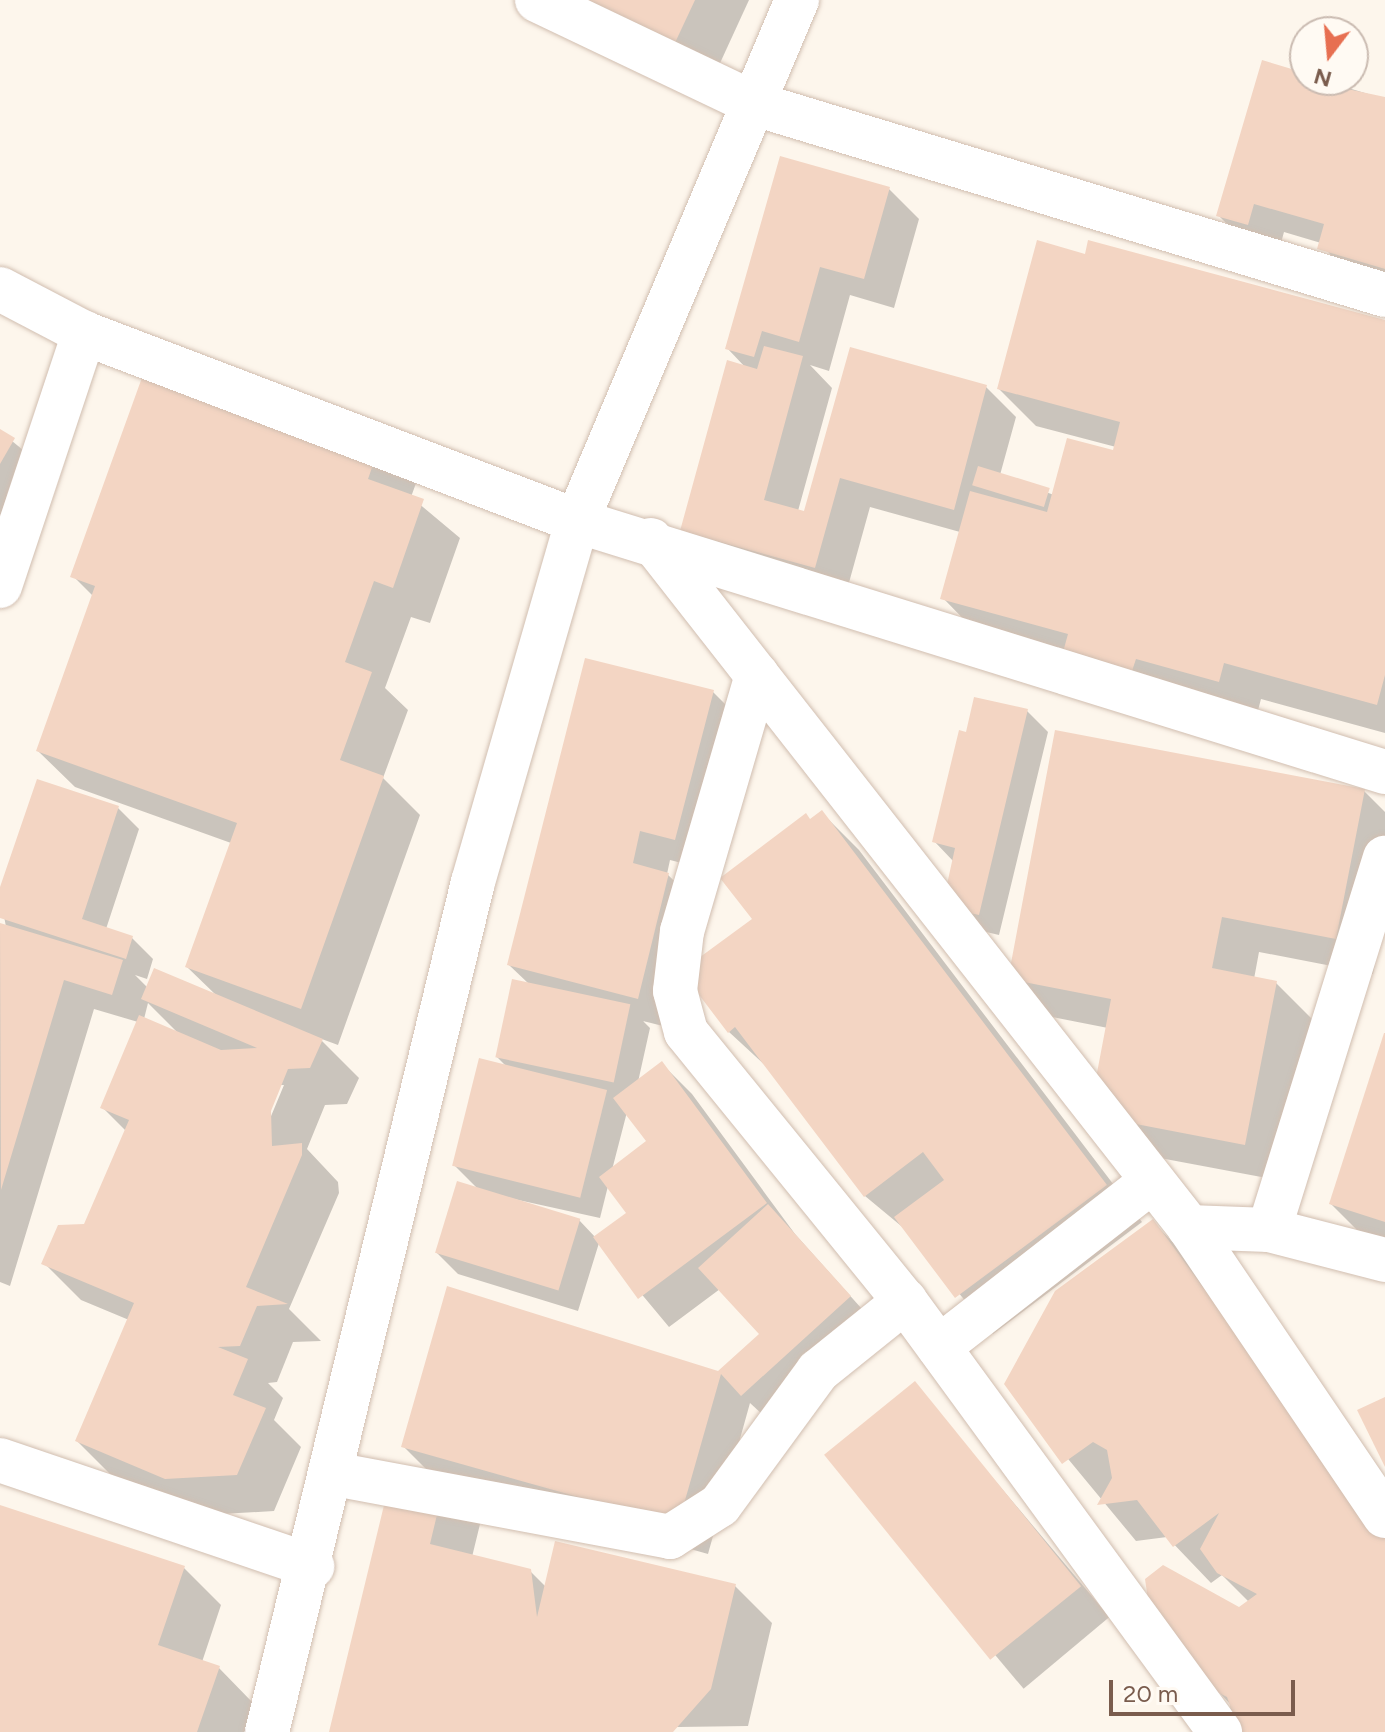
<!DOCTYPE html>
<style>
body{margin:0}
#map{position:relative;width:1385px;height:1732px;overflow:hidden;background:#fdf6ec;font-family:Figtree,sans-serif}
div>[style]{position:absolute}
.shadow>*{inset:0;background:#0003;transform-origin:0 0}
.building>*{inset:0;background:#f3d5c3;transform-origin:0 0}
.roads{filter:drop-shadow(0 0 2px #d1beb0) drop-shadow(0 0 2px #d1beb0)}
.minor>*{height:44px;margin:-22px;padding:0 22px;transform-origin:22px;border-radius:22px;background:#fff}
.tertiary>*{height:44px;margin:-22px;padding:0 22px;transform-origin:22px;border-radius:22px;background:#fff}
span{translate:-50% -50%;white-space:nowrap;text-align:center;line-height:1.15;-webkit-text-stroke:6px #fffaf3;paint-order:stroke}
.north{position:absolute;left:1289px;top:16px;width:80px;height:80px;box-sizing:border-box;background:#fffaf3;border:2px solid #cabbb1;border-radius:50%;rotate:196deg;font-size:22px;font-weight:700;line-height:32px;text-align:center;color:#7a5c4d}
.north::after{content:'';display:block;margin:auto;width:28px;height:36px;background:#e76f51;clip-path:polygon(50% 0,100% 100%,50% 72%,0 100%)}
.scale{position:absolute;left:1109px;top:1680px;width:186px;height:36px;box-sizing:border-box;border:4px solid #7a5c4d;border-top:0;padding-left:10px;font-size:24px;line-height:28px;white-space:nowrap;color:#7a5c4d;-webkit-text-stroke:6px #fffaf3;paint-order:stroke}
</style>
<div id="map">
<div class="shadow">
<i style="clip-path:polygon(526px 0,749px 0,704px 98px)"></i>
<i style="clip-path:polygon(1305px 75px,1385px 99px,1385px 289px,1349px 278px,1321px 243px,1284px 232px,1278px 254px,1249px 246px,1219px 216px)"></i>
<i style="clip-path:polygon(889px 189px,919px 219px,894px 308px,850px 295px,829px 371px,810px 365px,832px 388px,798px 511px,806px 513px,851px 349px,986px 387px,1016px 417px,1000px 475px,1054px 495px,1114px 453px,1116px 447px,1036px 426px,999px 389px,1086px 256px,1385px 322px,1385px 733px,1261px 699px,1256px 718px,979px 635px,943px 598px,960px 532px,870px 507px,845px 597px,682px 530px,746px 368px,727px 348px)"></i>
<i style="clip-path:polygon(evenodd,145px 374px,419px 475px,411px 497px,460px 538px,430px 623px,411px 617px,385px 688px,408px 710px,383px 778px,420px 815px,338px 1045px,319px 1038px,359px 1078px,347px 1104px,325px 1105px,307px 1149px,338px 1182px,339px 1193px,289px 1309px,321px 1341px,293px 1342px,277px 1382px,268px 1383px,283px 1398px,274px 1420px,301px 1447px,274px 1511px,204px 1515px,114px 1478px,77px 1441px,129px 1320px,81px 1300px,44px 1263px,85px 1226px,126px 1131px,102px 1107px,138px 1022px,94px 1009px,10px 1286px,0 1282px,0 925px,6px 927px,0 894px,118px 808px,139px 829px,106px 929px,132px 938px,153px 959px,147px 979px,135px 975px,148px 988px,217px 996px,187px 967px,231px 843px,75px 787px,38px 751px,94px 597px,73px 576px,145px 374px,148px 1003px,179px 1034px,144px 1019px,148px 1003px,145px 374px,279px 1085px,284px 1085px,269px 1121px,265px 1119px,279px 1085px)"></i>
<i style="clip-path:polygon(0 431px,35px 460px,3px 516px,0 514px)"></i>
<i style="clip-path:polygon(evenodd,713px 692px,743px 722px,705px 869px,670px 860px,667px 874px,698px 904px,667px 1027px,643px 1021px,650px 1028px,638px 1082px,662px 1064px,692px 1094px,795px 1234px,870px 1318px,763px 1415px,750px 1403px,708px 1554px,446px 1480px,482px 1516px,472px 1557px,530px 1571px,546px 1587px,735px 1586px,772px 1623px,748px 1726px,331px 1732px,433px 1476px,403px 1446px,719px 1373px,762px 1335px,720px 1289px,669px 1327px,599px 1243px,578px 1311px,458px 1274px,437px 1253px,479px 1190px,454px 1165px,507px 1067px,496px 1056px,529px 984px,509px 965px,713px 692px,627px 1112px,649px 1142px,612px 1170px,627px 1112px,713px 692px,608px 1186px,629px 1213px,596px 1238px,579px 1220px,495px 1195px,600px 1218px,608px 1186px)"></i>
<i style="clip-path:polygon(1027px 711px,1048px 732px,999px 935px,965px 927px,954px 862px,934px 841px,967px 734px)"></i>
<i style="clip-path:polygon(1364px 791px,1385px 812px,1385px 910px,1373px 974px,1259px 952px,1254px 979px,1276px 983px,1313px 1020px,1282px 1181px,1128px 1152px,1108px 1028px,1047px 1016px,1010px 979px)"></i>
<i style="clip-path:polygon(822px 813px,859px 850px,1142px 1222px,993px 1334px,906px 1230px,865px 1196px,767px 1067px,729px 1032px,755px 919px)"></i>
<i style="clip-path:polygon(1385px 1038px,1385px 1241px,1361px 1234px,1331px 1204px)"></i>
<i style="clip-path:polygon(1153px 1222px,1189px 1259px,1385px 1526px,1385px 1732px,1232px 1719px,1230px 1704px,1215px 1688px,1239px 1609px,1249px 1602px,1222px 1575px,1211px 1583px,1167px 1537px,1136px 1541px,1006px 1384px)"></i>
<i style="left:914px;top:1384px;width:304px;height:112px;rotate:50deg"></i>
<i style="clip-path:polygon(0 1507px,184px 1568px,221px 1605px,202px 1662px,219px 1668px,255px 1705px,246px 1732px,0 1732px)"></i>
</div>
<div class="building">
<i style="clip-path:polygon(563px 0,695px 0,666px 62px)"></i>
<i style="clip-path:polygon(1262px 60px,1305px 73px,1305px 80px,1385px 97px,1385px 269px,1317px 249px,1324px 224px,1254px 204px,1248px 225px,1216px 216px)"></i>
<i style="clip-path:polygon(780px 156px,890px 187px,864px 279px,820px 267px,799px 342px,762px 331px,754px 357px,725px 349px)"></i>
<i style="clip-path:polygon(1037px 240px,1085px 254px,1088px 240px,1385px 320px,1385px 675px,1377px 705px,1224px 663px,1219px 682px,1136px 659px,1132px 671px,1063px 652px,1068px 634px,940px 599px,970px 491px,1047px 512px,1067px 438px,1113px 450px,1120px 422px,997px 389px)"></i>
<i style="clip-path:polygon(764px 346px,803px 356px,764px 500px,804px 511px,850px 347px,987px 385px,954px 510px,840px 478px,815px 568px,680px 531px,727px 360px,757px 369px)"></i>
<i style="clip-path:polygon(144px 372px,383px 436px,368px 479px,424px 499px,393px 588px,374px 581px,345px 662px,372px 672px,340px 760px,384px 776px,301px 1009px,185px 967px,237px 823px,36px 751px,95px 586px,70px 577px)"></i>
<i style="clip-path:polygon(0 429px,15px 438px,0 464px)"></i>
<i style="left:978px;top:466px;width:75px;height:20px;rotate:17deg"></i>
<i style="clip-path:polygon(585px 658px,714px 690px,675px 840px,640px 831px,633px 863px,669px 873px,638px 999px,507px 965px)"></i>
<i style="clip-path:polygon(974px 697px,1028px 709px,979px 915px,942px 907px,955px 848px,932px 842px,959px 730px,966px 732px)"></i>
<i style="clip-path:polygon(1055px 730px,1365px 789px,1336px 939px,1222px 917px,1212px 968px,1277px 981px,1245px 1145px,1089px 1115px,1111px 999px,1008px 979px)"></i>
<i style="clip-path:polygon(37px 779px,119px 806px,82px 919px,133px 936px,126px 959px,0 918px,0 887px)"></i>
<i style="clip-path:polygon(822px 810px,1107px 1185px,955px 1298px,894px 1217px,944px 1180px,923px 1152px,864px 1197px,735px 1027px,728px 1033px,681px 971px,752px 919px,720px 878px,806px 813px,810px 819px)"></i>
<i style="clip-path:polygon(0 923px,123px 960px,112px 995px,64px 980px,1px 1190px)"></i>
<i style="clip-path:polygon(154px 968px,323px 1039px,310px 1068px,288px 1069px,271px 1111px,272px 1146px,302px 1143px,302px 1155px,246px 1287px,288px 1304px,257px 1306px,240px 1346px,218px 1347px,248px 1359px,233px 1395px,266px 1408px,237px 1475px,165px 1479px,75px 1441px,134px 1303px,41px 1264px,58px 1225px,84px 1224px,129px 1120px,100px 1108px,139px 1015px,221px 1050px,257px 1048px,141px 999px)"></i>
<i style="left:512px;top:979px;width:121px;height:80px;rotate:12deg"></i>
<i style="clip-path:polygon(1384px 1033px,1385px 1033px,1385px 1222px,1329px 1204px)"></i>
<i style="left:479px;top:1058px;width:132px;height:111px;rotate:14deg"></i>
<i style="clip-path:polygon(662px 1061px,767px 1203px,638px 1299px,593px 1237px,626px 1213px,599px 1177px,646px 1141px,613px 1098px)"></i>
<i style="left:457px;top:1181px;width:129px;height:75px;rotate:17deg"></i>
<i style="clip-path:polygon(768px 1204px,851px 1296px,741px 1396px,721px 1374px,678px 1525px,401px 1447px,447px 1286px,718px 1371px,759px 1334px,698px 1268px)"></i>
<i style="clip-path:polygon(1153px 1219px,1385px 1536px,1385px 1732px,1239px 1732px,1227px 1697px,1213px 1690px,1148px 1600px,1145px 1579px,1163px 1565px,1239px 1607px,1257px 1594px,1217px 1573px,1200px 1549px,1219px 1513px,1173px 1547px,1137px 1500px,1097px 1505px,1112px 1478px,1107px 1450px,1093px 1442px,1062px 1464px,1004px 1384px,1055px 1291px)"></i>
<i style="left:915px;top:1381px;width:264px;height:117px;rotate:51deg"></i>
<i style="clip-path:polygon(1385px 1397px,1385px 1467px,1357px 1410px)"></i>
<i style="clip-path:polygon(394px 1464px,446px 1477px,430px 1544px,531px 1569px,537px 1617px,555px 1541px,736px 1584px,711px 1689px,673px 1732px,329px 1732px)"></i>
<i style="clip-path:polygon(0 1505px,185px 1566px,158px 1645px,220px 1666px,197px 1732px,0 1732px)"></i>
</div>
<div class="roads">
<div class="minor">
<i style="left:537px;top:0;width:242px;rotate:25.5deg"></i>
<i style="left:755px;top:104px;width:658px;rotate:16.87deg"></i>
<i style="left:0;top:289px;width:95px;rotate:27.6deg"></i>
<i style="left:84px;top:333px;width:528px;rotate:20.87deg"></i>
<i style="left:577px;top:521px;width:846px;rotate:17.26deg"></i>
<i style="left:651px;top:540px;width:873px;rotate:51.93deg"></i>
<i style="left:1189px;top:1227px;width:349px;rotate:55.9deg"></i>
<i style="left:0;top:586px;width:267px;rotate:-71.6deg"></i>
<i style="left:757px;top:675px;width:267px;rotate:106.3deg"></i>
<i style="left:682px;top:931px;width:60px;rotate:96.7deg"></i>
<i style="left:675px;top:991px;width:42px;rotate:75deg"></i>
<i style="left:686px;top:1032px;width:347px;rotate:50.9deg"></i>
<i style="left:905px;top:1301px;width:534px;rotate:53.84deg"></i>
<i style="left:1189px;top:1227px;width:80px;rotate:2.1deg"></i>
<i style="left:1269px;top:1230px;width:120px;rotate:14.5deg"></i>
<i style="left:1269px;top:1230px;width:390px;rotate:-72.7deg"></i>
<i style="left:939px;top:1347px;width:270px;rotate:-37.9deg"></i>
<i style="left:0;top:1460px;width:330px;rotate:18.8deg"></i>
<i style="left:334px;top:1474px;width:342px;rotate:10.6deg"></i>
<i style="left:670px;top:1537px;width:59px;rotate:-32.6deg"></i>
<i style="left:720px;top:1505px;width:166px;rotate:-53.8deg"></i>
<i style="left:818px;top:1371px;width:112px;rotate:-38.8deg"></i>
</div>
<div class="tertiary">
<i style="left:267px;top:1732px;width:875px;rotate:-76.38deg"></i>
<i style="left:473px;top:882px;width:376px;rotate:-73.9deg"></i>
<i style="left:577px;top:521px;width:566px;rotate:-67.11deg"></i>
</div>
</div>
<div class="north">N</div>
<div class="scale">20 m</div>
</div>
